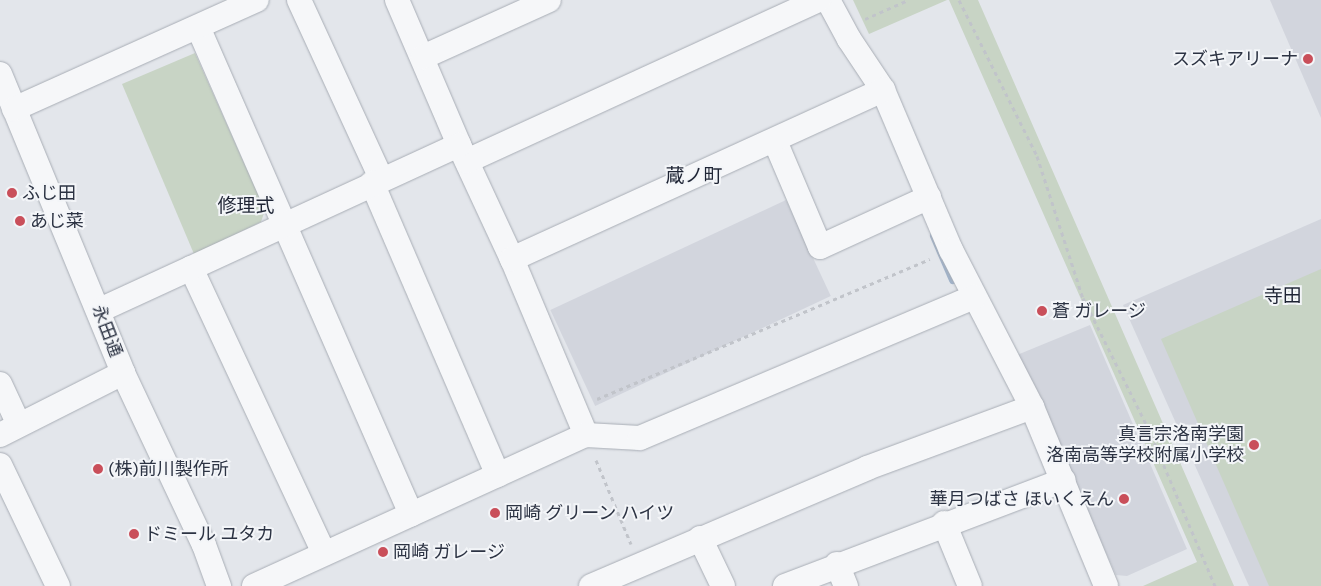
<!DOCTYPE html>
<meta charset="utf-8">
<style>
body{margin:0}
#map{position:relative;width:1321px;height:586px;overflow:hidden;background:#e3e6eb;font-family:Karla,"Noto Sans JP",sans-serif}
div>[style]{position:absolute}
.built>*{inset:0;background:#d2d5dd;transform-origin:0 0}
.green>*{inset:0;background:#c8d4c5}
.stream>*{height:8px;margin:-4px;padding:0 4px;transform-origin:4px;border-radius:4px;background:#a0b2c9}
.path>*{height:3px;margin-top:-1.5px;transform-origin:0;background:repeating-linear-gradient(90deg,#c1c4ca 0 4px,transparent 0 8px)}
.roads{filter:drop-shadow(0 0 1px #a8adb5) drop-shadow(0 0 1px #a8adb5)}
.street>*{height:24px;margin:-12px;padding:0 12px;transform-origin:12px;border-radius:12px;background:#f6f7f9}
.dots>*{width:14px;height:14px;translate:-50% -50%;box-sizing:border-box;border:2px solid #f3f5f8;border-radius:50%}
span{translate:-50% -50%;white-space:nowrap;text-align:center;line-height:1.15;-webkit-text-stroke:4px #f3f5f8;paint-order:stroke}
.poi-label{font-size:18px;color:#2c3343}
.right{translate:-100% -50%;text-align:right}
.left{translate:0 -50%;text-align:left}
.street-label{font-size:18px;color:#2c3343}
.neighbourhood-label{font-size:19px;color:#1e2434}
</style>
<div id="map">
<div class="built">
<i style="clip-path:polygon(1270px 0,1321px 0,1321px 118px)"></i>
<i style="left:786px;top:200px;width:106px;height:260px;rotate:65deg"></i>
<i style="clip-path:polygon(1321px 219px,1321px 586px,1249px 586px,1123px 305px)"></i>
<i style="clip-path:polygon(1090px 325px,1187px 549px,1127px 576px,1116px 575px,1017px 355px)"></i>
</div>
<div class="green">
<i style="clip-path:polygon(853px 0,947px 0,869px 34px)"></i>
<i style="clip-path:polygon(949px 0,978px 0,1234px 586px,1143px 586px,1197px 562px)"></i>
<i style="clip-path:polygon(195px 53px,265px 210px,261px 222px,194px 254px,122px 84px)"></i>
<i style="clip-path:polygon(1321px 269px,1321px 586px,1269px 586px,1161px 339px)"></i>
</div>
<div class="stream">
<i style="left:934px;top:236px;width:48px;rotate:66.6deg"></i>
</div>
<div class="path">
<i style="left:959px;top:0;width:174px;rotate:63.4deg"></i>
<i style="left:1037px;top:156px;width:149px;rotate:72.1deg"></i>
<i style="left:1083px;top:298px;width:145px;rotate:63.4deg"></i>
<i style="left:1148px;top:428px;width:172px;rotate:67deg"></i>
<i style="left:865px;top:19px;width:47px;rotate:-23.8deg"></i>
<i style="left:597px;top:399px;width:361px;rotate:-22.8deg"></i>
<i style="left:596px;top:460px;width:91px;rotate:67.4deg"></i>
</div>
<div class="roads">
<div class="street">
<i style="left:299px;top:0;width:196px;rotate:65.3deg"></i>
<i style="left:397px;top:0;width:158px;rotate:66.8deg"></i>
<i style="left:459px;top:145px;width:126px;rotate:65.1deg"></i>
<i style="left:512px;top:259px;width:191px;rotate:67.2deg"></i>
<i style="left:828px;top:0;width:44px;rotate:61.7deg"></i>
<i style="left:849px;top:39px;width:61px;rotate:56.3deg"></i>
<i style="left:883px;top:90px;width:174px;rotate:67deg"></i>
<i style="left:951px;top:250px;width:177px;rotate:62.7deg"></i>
<i style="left:1032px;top:407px;width:194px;rotate:67.5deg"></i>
<i style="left:198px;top:27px;width:532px;rotate:66.38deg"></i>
<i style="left:423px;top:57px;width:138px;rotate:-24.3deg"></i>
<i style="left:0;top:74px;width:323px;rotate:67.6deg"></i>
<i style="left:123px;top:373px;width:190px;rotate:64.8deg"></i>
<i style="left:204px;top:545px;width:44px;rotate:69.9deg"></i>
<i style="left:14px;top:109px;width:266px;rotate:-24.2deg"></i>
<i style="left:775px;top:141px;width:115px;rotate:67deg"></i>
<i style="left:820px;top:247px;width:120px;rotate:-24.6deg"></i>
<i style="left:467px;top:161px;width:387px;rotate:-24.6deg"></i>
<i style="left:372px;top:183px;width:318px;rotate:66.7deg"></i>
<i style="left:512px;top:259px;width:408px;rotate:-24.5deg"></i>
<i style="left:191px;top:268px;width:315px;rotate:65deg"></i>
<i style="left:100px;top:310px;width:395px;rotate:-24.7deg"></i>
<i style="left:0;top:384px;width:45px;rotate:65.1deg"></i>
<i style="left:0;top:435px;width:138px;rotate:-26.8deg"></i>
<i style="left:0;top:465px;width:134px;rotate:64.4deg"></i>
<i style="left:944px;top:523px;width:68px;rotate:67.6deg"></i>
<i style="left:700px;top:538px;width:53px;rotate:64.4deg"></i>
<i style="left:837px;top:564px;width:24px;rotate:68deg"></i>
<i style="left:254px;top:586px;width:365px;rotate:-24.5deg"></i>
<i style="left:586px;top:435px;width:54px;rotate:3.2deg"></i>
<i style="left:640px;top:438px;width:363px;rotate:-22.9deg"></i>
<i style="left:591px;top:586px;width:300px;rotate:-23.1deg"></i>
<i style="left:867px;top:468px;width:176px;rotate:-20.3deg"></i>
<i style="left:785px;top:586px;width:298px;rotate:-20.8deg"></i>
</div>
</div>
<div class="dots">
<i style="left:1308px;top:59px;background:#c94f5a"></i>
<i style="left:12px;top:193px;background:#c94f5a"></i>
<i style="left:20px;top:221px;background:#c94f5a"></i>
<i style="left:1042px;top:311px;background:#c94f5a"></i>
<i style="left:1254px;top:445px;background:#c94f5a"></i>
<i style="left:98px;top:469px;background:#c94f5a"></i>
<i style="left:1124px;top:499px;background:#c94f5a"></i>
<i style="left:495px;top:513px;background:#c94f5a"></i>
<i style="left:134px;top:534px;background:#c94f5a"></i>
<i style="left:383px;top:552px;background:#c94f5a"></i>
</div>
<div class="poi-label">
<span class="right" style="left:1298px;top:59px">スズキアリーナ</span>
<span class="left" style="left:22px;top:193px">ふじ田</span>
<span class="left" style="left:30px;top:221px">あじ菜</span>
<span class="left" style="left:1052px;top:311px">蒼 ガレージ</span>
<span class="right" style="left:1244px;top:445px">真言宗洛南学園<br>洛南高等学校附属小学校</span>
<span class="left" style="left:108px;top:469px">(株)前川製作所</span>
<span class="right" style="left:1114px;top:499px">華月つばさ ほいくえん</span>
<span class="left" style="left:505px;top:513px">岡崎 グリーン ハイツ</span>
<span class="left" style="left:144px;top:534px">ドミール ユタカ</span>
<span class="left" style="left:393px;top:552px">岡崎 ガレージ</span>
</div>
<div class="street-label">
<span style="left:107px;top:331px;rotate:69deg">永田通</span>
</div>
<div class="neighbourhood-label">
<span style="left:694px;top:177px">蔵ノ町</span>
<span style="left:246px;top:207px">修理式</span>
<span style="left:1283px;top:297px">寺田</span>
</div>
</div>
